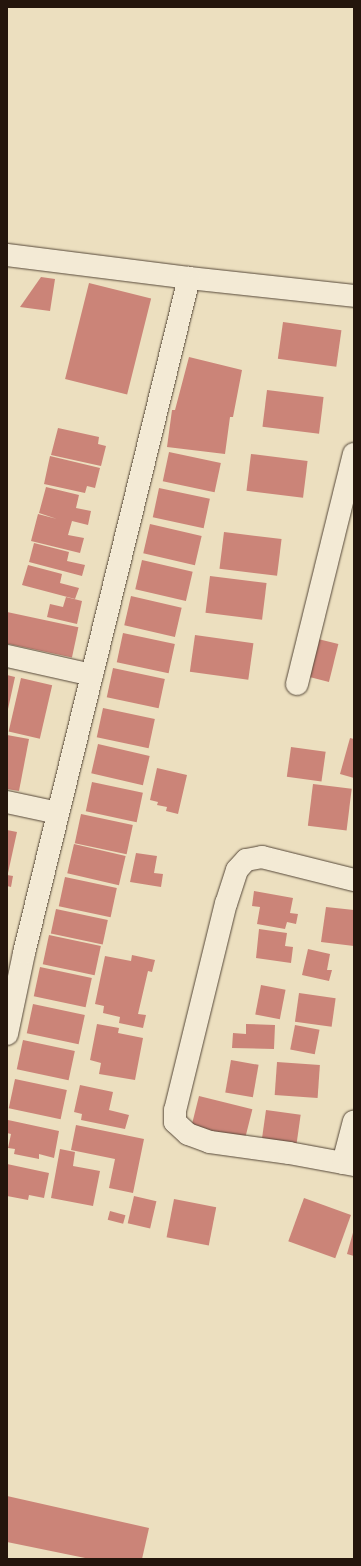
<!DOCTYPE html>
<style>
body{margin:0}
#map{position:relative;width:361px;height:1566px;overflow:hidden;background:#ecdfbf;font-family:"IM FELL Double Pica",serif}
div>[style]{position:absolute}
.building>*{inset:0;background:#cb8478;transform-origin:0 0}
.roads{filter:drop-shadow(0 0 1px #564839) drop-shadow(0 0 1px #564839)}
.street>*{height:22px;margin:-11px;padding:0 11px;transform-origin:11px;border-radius:11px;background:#f3ead5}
span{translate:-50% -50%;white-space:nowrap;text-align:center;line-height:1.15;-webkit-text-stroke:4px #f3ead5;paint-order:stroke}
.frame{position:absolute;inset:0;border:8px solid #24150c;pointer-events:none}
</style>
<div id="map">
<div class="building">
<i style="clip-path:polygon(41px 277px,55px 279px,50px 311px,20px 307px)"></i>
<i style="left:89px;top:283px;width:64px;height:99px;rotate:14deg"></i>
<i style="left:283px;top:322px;width:59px;height:37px;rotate:8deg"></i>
<i style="clip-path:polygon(189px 357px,242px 370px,233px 417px,230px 417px,225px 454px,167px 447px,172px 410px,175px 410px)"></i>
<i style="left:267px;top:390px;width:57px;height:37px;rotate:7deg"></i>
<i style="clip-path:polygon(58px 428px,99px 437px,98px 444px,106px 446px,101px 466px,51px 455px)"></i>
<i style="left:169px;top:452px;width:53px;height:30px;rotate:12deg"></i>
<i style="left:251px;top:454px;width:57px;height:37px;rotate:7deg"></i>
<i style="clip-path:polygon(50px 456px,100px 468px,95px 488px,87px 486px,85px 493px,44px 484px)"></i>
<i style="clip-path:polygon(46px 487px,79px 495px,76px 508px,91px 511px,88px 525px,72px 521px,68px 535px,84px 538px,80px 553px,31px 541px,38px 514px,57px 519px,39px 513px)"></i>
<i style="left:159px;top:488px;width:52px;height:30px;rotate:12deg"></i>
<i style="left:150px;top:524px;width:53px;height:30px;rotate:13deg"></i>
<i style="left:224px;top:532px;width:58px;height:37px;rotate:7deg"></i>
<i style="clip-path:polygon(34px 543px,69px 552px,67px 561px,85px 565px,82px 576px,29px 562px)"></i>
<i style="left:142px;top:560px;width:52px;height:30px;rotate:13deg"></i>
<i style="clip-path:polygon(28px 565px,62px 574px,60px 583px,79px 588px,75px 599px,22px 585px)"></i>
<i style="left:210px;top:576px;width:57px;height:37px;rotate:7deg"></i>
<i style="left:131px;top:596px;width:52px;height:30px;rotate:13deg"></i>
<i style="clip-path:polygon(66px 597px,82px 601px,77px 624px,47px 617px,50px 604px,63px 607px)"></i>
<i style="left:7px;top:612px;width:73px;height:31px;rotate:12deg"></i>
<i style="left:123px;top:633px;width:53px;height:30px;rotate:12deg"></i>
<i style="left:195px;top:635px;width:59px;height:37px;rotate:8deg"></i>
<i style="left:318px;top:639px;width:21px;height:39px;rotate:14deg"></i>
<i style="left:113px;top:668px;width:53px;height:30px;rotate:12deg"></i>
<i style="clip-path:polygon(7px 675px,15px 677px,8px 709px,7px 709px)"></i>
<i style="left:21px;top:678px;width:32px;height:55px;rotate:13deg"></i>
<i style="left:103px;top:708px;width:53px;height:30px;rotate:12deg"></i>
<i style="clip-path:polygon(7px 735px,29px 739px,19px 791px,7px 789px)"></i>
<i style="clip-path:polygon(350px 738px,354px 739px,354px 778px,340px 774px)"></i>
<i style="left:98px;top:744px;width:53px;height:30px;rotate:13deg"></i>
<i style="left:291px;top:747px;width:35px;height:30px;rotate:8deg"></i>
<i style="clip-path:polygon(157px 768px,187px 775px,178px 814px,166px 811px,167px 807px,157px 805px,158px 802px,150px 800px)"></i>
<i style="left:92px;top:782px;width:52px;height:30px;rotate:12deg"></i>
<i style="left:313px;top:784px;width:39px;height:42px;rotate:7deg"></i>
<i style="left:81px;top:814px;width:53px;height:30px;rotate:12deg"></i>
<i style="clip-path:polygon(7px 830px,17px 832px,8px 873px,7px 873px)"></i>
<i style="left:74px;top:844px;width:53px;height:30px;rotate:13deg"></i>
<i style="clip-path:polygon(136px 853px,157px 856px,154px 873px,163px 874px,161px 887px,130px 882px)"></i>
<i style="clip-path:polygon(7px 875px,13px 876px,11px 887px,7px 886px)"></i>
<i style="left:65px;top:877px;width:53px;height:30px;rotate:12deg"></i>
<i style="clip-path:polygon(254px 891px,293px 898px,290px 913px,298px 914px,296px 924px,287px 922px,285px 929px,257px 924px,260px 907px,252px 906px)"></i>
<i style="clip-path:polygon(326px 907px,354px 910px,354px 946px,321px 942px)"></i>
<i style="left:56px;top:909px;width:53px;height:25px;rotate:12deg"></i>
<i style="clip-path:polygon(259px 929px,287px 933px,285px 946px,293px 947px,291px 963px,256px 958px)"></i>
<i style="left:49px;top:935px;width:53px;height:30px;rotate:12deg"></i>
<i style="clip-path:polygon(308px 949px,330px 954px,327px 970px,332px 970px,329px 981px,302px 975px)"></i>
<i style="clip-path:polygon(132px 955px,155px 960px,152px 972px,148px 971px,138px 1014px,146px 1015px,143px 1028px,119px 1023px,120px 1017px,103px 1013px,104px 1006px,95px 1004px,105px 956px,131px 961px)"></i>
<i style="left:40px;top:967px;width:53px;height:30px;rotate:12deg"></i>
<i style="left:261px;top:985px;width:25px;height:30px;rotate:11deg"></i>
<i style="left:299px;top:993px;width:37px;height:29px;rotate:8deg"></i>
<i style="left:33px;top:1004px;width:53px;height:30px;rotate:12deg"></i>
<i style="clip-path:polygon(97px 1024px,119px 1028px,118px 1033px,143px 1038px,135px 1080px,99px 1074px,101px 1063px,90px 1060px)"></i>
<i style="clip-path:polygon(246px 1024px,275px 1025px,274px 1049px,232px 1048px,233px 1033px,246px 1034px)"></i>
<i style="left:295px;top:1025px;width:25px;height:25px;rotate:11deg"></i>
<i style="left:23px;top:1040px;width:53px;height:30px;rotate:12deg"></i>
<i style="left:231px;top:1060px;width:28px;height:33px;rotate:10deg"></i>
<i style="left:277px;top:1062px;width:43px;height:33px;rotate:4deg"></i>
<i style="left:15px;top:1079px;width:53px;height:30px;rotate:12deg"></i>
<i style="clip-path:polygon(80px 1085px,113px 1092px,109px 1110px,129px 1115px,125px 1129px,81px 1120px,82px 1114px,74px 1112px)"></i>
<i style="left:199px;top:1096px;width:55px;height:32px;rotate:14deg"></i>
<i style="left:266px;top:1110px;width:35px;height:30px;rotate:8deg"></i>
<i style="clip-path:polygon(8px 1120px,59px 1131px,54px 1158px,39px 1154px,39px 1159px,14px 1154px,15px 1149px,8px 1148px,11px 1134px,7px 1133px)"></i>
<i style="clip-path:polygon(76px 1125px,144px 1139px,133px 1193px,109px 1188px,115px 1159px,71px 1150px)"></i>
<i style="clip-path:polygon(60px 1149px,75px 1152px,73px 1166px,100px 1171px,93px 1206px,51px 1198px)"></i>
<i style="clip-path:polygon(7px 1164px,49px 1173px,44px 1198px,29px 1195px,28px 1200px,7px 1196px)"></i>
<i style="left:134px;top:1196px;width:23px;height:28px;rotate:13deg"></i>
<i style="left:304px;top:1198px;width:50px;height:46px;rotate:20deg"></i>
<i style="left:174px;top:1199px;width:43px;height:39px;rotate:11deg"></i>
<i style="left:110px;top:1211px;width:16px;height:9px;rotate:15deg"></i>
<i style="clip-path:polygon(354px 1229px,354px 1256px,347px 1254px)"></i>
<i style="clip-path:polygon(7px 1496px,149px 1528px,142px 1559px,90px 1559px,7px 1542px)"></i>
</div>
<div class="roads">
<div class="street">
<i style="left:7px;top:255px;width:183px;rotate:7.2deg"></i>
<i style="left:189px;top:278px;width:166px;rotate:6.2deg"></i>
<i style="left:7px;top:656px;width:87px;rotate:12.6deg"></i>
<i style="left:297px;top:684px;width:237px;rotate:-76.1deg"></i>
<i style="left:7px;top:802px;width:52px;rotate:12.2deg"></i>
<i style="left:354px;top:880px;width:95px;rotate:-166deg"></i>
<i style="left:262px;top:857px;width:16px;rotate:169deg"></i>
<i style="left:246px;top:860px;width:13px;rotate:132deg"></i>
<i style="left:237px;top:870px;width:35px;rotate:108deg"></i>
<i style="left:226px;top:903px;width:213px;rotate:103.8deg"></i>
<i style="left:175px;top:1110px;width:12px;rotate:90deg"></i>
<i style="left:175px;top:1122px;width:18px;rotate:43deg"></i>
<i style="left:188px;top:1134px;width:23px;rotate:20deg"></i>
<i style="left:210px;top:1142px;width:80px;rotate:7.9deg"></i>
<i style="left:289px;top:1153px;width:66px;rotate:10.5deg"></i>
<i style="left:7px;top:1034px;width:83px;rotate:-78.1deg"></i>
<i style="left:24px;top:953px;width:695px;rotate:-76.26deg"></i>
<i style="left:343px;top:1163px;width:43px;rotate:-75.3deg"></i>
</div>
</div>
<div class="frame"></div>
</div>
